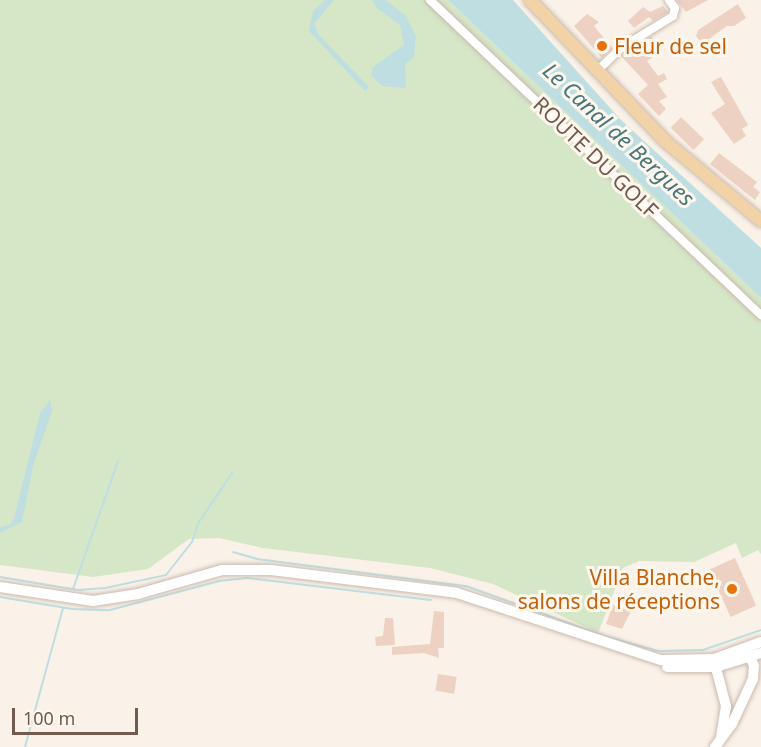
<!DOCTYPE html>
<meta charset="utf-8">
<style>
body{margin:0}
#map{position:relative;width:761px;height:747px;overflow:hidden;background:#faf2e8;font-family:"Noto Sans",sans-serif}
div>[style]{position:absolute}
.green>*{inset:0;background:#d5e7c7}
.water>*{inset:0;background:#bedee2}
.stream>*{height:2px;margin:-1px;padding:0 1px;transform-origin:1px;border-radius:1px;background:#bedee2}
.building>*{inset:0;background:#edd1c2;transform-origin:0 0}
.roads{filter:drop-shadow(0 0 2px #cbbaaf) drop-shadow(0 0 2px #cbbaaf)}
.street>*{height:8px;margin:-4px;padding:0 4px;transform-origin:4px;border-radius:4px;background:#fff}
.secondary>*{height:10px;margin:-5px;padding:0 5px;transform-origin:5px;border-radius:5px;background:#fff}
.primary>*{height:12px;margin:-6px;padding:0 6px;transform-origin:6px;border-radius:6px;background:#f2d3a7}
.dots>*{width:16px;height:16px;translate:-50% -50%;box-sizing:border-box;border:3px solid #fdf7ee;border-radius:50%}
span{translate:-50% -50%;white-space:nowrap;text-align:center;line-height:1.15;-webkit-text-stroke:6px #fdf7ee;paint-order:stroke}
.food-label{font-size:21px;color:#c56008}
.left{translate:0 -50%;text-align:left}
.right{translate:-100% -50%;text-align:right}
.street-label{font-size:21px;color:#725a4e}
.water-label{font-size:22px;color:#47767c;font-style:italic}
.scale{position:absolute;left:12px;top:708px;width:126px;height:27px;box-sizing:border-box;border:3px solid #725a4e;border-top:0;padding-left:8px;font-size:18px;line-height:21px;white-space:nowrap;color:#725a4e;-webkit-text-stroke:4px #fdf7ee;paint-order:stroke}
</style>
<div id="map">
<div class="green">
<i style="clip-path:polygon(0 0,448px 0,761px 298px,761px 554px,758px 550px,742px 558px,736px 543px,694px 562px,639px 561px,623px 568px,598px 633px,493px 584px,430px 568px,263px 548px,219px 538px,189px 539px,148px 569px,93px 577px,0 565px)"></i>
</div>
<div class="water">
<i style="clip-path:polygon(325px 0,334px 0,314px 24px,319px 35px,369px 87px,365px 91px,309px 31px,313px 11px)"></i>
<i style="clip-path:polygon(372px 0,386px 0,406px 16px,416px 36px,414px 57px,405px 64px,406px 88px,382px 86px,371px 75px,373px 67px,404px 45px,400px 25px,377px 8px)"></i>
<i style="clip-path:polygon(448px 0,513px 0,621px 120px,761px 248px,761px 298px)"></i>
<i style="clip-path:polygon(50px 400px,52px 411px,33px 466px,22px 522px,0 533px,0 527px,10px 525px,14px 519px,40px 413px)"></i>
</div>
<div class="stream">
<i style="left:233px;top:552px;width:25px;rotate:16deg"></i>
<i style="left:257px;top:559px;width:211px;rotate:7.4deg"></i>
<i style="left:466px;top:586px;width:151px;rotate:19.8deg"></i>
<i style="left:608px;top:637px;width:52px;rotate:15.6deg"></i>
<i style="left:658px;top:651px;width:45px;rotate:-1.3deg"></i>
<i style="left:703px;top:650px;width:61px;rotate:-19deg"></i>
<i style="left:0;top:577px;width:79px;rotate:9.5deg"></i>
<i style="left:78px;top:590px;width:27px;rotate:-4deg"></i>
<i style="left:105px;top:588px;width:62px;rotate:-12deg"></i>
<i style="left:166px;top:575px;width:42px;rotate:-51.8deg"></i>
<i style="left:192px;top:542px;width:21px;rotate:-71deg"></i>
<i style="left:199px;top:522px;width:59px;rotate:-56deg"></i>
<i style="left:73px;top:589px;width:136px;rotate:-70.6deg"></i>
<i style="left:0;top:597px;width:73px;rotate:9.5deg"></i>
<i style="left:72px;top:609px;width:38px;rotate:2deg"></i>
<i style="left:110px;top:610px;width:113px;rotate:-14.9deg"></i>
<i style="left:219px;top:581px;width:28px;rotate:-6deg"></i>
<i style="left:247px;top:578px;width:185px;rotate:6.8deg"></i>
<i style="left:25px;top:747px;width:144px;rotate:-74.7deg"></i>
</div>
<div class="building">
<i style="clip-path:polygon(677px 0,708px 0,686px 12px)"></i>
<i style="clip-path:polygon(738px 4px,746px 18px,734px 26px,727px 26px,702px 44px,696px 36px,698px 30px)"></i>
<i style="clip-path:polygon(663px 6px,668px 12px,653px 21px,649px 17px,634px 28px,628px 21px,643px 7px,650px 12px)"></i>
<i style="clip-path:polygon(587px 14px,599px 22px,594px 26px,612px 48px,602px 58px,574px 26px)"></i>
<i style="clip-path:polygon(652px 36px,656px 55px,647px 61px,658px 76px,664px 73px,667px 79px,658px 84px,667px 97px,659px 101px,666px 109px,659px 116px,638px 94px,648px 85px,621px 56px)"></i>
<i style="clip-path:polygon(721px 77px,748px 125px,742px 129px,746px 136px,734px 144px,711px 113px,725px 104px,711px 82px)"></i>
<i style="left:681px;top:117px;width:32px;height:15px;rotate:44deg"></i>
<i style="clip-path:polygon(719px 153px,757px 182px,753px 187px,760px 192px,755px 200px,710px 164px)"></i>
<i style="left:735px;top:558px;width:52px;height:28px;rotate:66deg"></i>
<i style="clip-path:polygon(613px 605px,631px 611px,622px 629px,606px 624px)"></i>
<i style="clip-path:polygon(434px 611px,444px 612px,444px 648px,438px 648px,439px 658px,424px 653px,392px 655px,392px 647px,430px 644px)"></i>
<i style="clip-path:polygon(385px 618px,393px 618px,395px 645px,376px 646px,375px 637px,383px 636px)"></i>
<i style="left:438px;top:674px;width:19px;height:17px;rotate:9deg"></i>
</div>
<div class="roads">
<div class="street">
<i style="left:430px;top:0;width:457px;rotate:43.6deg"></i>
<i style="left:597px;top:71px;width:33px;rotate:-44deg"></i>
<i style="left:621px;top:48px;width:61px;rotate:-31.6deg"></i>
<i style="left:673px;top:16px;width:8px;rotate:-76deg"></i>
<i style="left:675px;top:8px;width:10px;rotate:-127deg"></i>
</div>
<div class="secondary">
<i style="left:0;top:587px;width:94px;rotate:8.6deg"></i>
<i style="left:93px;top:601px;width:46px;rotate:-8.8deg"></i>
<i style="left:138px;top:594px;width:87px;rotate:-15.9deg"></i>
<i style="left:222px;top:570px;width:49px"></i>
<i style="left:271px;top:570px;width:187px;rotate:7deg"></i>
<i style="left:457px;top:593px;width:215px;rotate:18.2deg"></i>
<i style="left:661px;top:660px;width:53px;rotate:-1.1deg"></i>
<i style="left:714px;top:659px;width:50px;rotate:-19.9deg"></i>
<i style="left:714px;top:660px;width:48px;rotate:75.4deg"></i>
<i style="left:726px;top:706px;width:30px;rotate:99deg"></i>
<i style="left:667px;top:667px;width:49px"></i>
<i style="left:716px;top:667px;width:47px;rotate:-17.3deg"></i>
<i style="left:715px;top:747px;width:29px;rotate:-54deg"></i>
<i style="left:732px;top:724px;width:50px;rotate:-65deg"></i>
<i style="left:753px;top:679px;width:13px;rotate:-86deg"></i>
<i style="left:754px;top:666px;width:16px;rotate:-112deg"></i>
</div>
<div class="primary">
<i style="left:530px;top:0;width:195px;rotate:46.2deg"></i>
<i style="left:665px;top:141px;width:125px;rotate:39.8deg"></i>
</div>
</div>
<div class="dots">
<i style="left:602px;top:46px;background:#e8710a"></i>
<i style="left:732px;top:589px;background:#e8710a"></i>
</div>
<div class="food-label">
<span class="left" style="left:614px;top:46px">Fleur de sel</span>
<span class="right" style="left:720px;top:589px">Villa Blanche,<br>salons de réceptions</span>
</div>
<div class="street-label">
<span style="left:596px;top:157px;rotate:44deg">ROUTE DU GOLF</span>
</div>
<div class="water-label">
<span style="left:619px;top:134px;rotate:43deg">Le Canal de Bergues</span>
</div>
<div class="scale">100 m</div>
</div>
